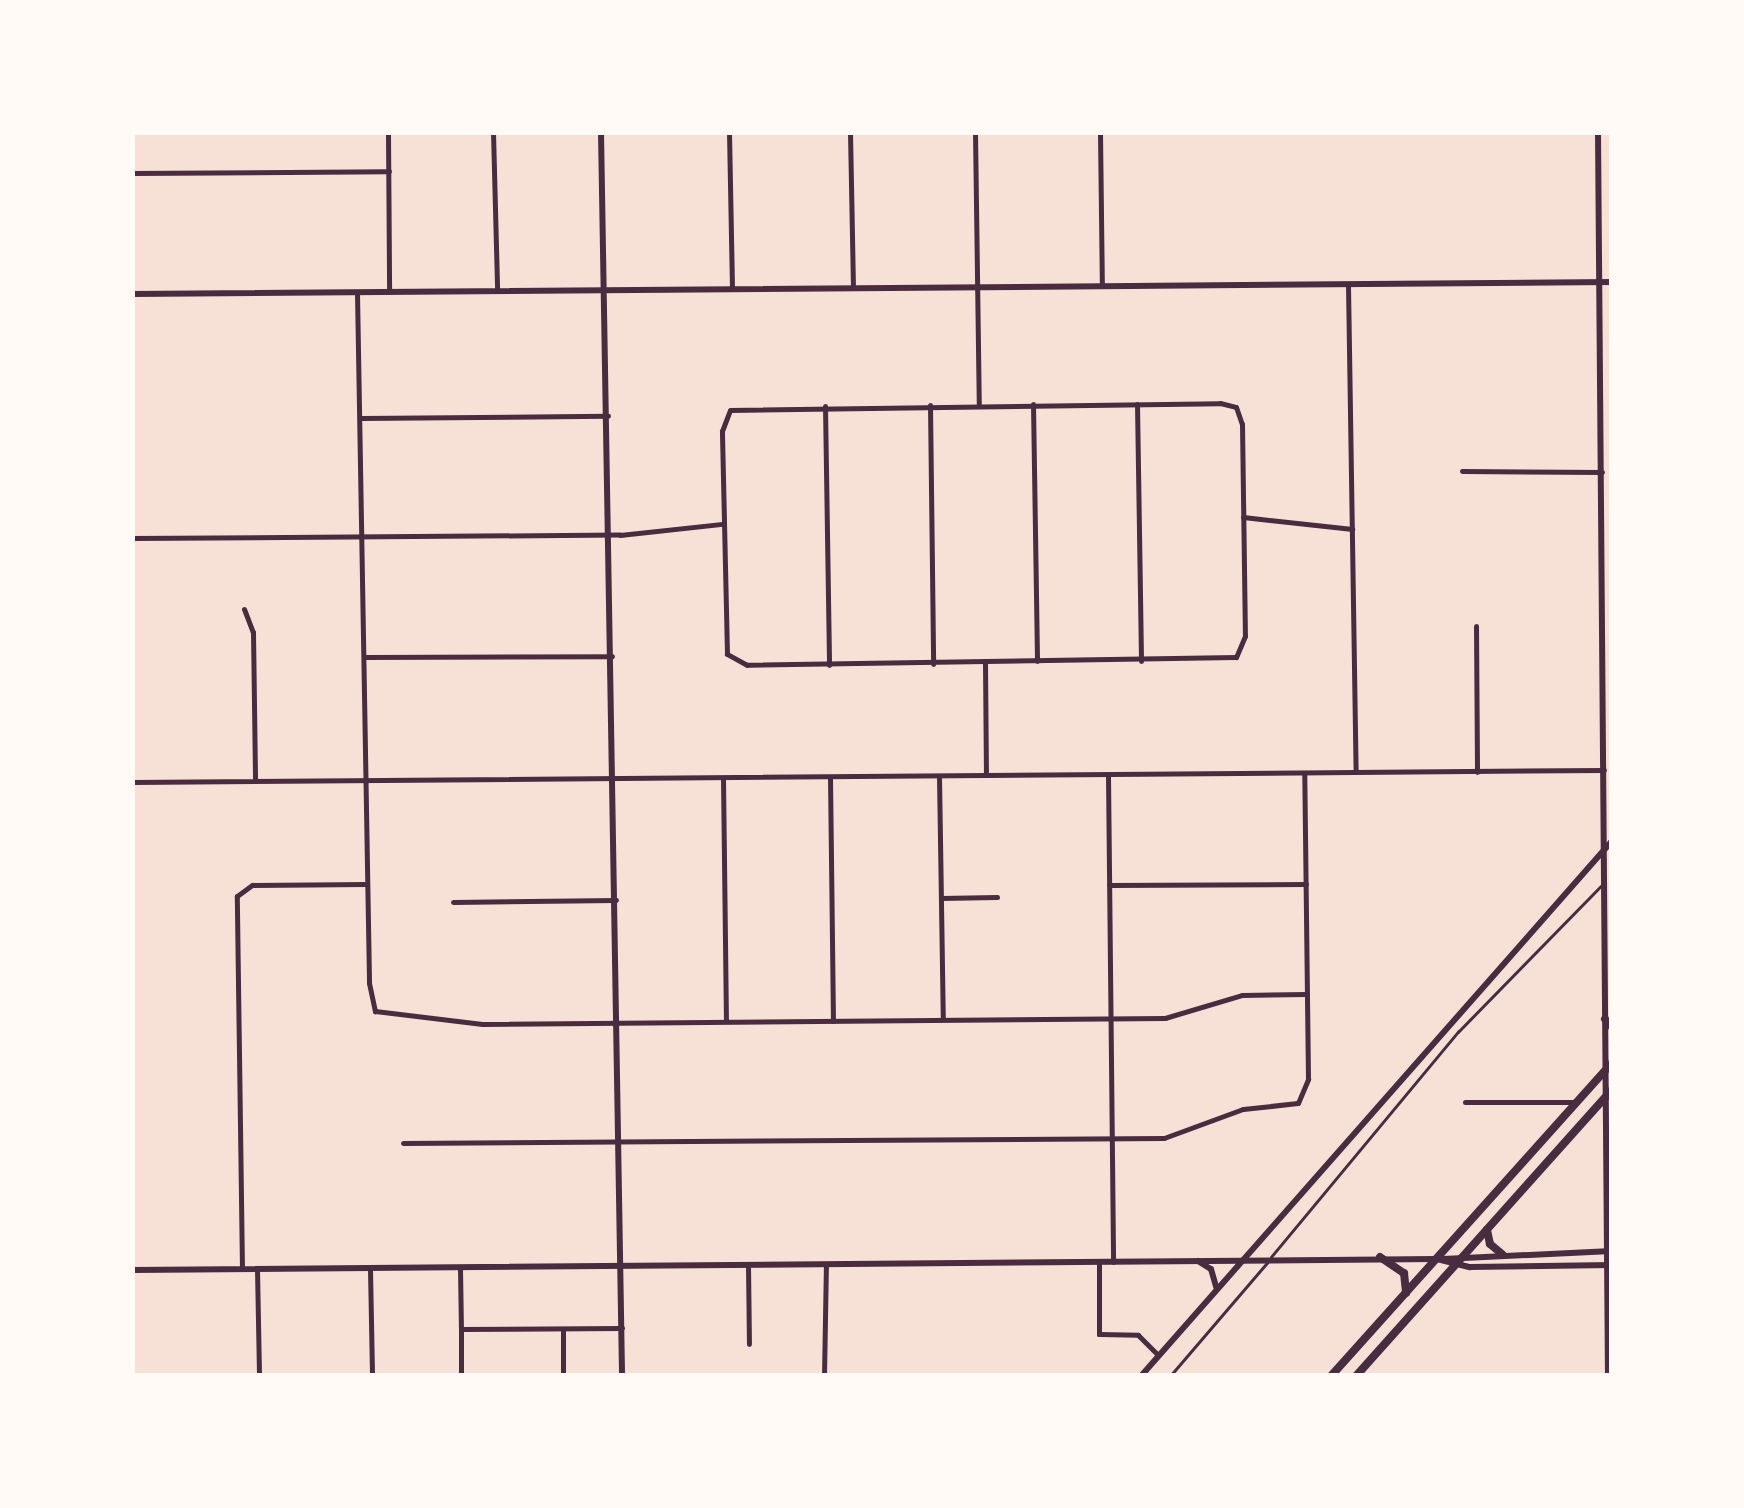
<!DOCTYPE html>
<style>
body{margin:0}
#map{position:relative;width:1744px;height:1508px;overflow:hidden;background:#f7e1d7;font-family:"IBM Plex Sans",sans-serif}
div>[style]{position:absolute}
.service>*{height:2.5px;margin:-1.25px;padding:0 1.25px;transform-origin:1.25px;border-radius:1.25px;background:#4a2c40}
.minor>*{height:5px;margin:-2.5px;padding:0 2.5px;transform-origin:2.5px;border-radius:2.5px;background:#4a2c40}
.tertiary>*{height:6px;margin:-3px;padding:0 3px;transform-origin:3px;border-radius:3px;background:#4a2c40}
.secondary>*{height:6px;margin:-3px;padding:0 3px;transform-origin:3px;border-radius:3px;background:#4a2c40}
.trunk>*{height:8px;margin:-4px;padding:0 4px;transform-origin:4px;border-radius:4px;background:#4a2c40}
span{translate:-50% -50%;white-space:nowrap;text-align:center;line-height:1.15;-webkit-text-stroke:8px #fffaf5;paint-order:stroke}
.frame{position:absolute;inset:0;border:135px solid #fffaf5;pointer-events:none}
</style>
<div id="map">
<div class="service">
<i style="left:1271px;top:1257px;width:293px;rotate:-50.3deg"></i>
<i style="left:1458px;top:1032px;width:204px;rotate:-45.6deg"></i>
<i style="left:1170px;top:1376px;width:149px;rotate:-49.4deg"></i>
</div>
<div class="minor">
<i style="left:388px;top:132px;width:160px;rotate:89.6deg"></i>
<i style="left:493px;top:132px;width:158px;rotate:88.5deg"></i>
<i style="left:729px;top:132px;width:157px;rotate:88.9deg"></i>
<i style="left:850px;top:132px;width:156px;rotate:88.9deg"></i>
<i style="left:975px;top:132px;width:272px;rotate:89.2deg"></i>
<i style="left:1100px;top:132px;width:154px;rotate:89.3deg"></i>
<i style="left:132px;top:173px;width:257px;rotate:-0.4deg"></i>
<i style="left:1348px;top:285px;width:487px;rotate:89.1deg"></i>
<i style="left:357px;top:293px;width:690px;rotate:89deg"></i>
<i style="left:369px;top:983px;width:29px;rotate:78deg"></i>
<i style="left:375px;top:1011px;width:108px;rotate:6.9deg"></i>
<i style="left:482px;top:1024px;width:683px;rotate:-0.5deg"></i>
<i style="left:1165px;top:1018px;width:80px;rotate:-16.6deg"></i>
<i style="left:1242px;top:995px;width:65px;rotate:-0.9deg"></i>
<i style="left:1220px;top:403px;width:16px;rotate:14deg"></i>
<i style="left:1236px;top:407px;width:18px;rotate:71deg"></i>
<i style="left:1242px;top:424px;width:212px;rotate:89.2deg"></i>
<i style="left:1245px;top:636px;width:23px;rotate:113deg"></i>
<i style="left:1236px;top:657px;width:489px;rotate:179.1deg"></i>
<i style="left:747px;top:665px;width:23px;rotate:-151deg"></i>
<i style="left:727px;top:654px;width:223px;rotate:-91.3deg"></i>
<i style="left:722px;top:431px;width:22px;rotate:-69deg"></i>
<i style="left:730px;top:410px;width:490px;rotate:-0.8deg"></i>
<i style="left:1033px;top:404px;width:257px;rotate:89.1deg"></i>
<i style="left:1137px;top:404px;width:257px;rotate:89.1deg"></i>
<i style="left:930px;top:405px;width:259px;rotate:89.3deg"></i>
<i style="left:825px;top:406px;width:259px;rotate:89.1deg"></i>
<i style="left:361px;top:418px;width:247px;rotate:-0.5deg"></i>
<i style="left:1462px;top:471px;width:140px;rotate:0.4deg"></i>
<i style="left:1243px;top:517px;width:110px;rotate:6.3deg"></i>
<i style="left:132px;top:538px;width:488px;rotate:-0.4deg"></i>
<i style="left:620px;top:535px;width:103px;rotate:-6.2deg"></i>
<i style="left:244px;top:609px;width:25px;rotate:69deg"></i>
<i style="left:253px;top:632px;width:149px;rotate:89.2deg"></i>
<i style="left:1476px;top:626px;width:146px;rotate:89.6deg"></i>
<i style="left:365px;top:657px;width:247px;rotate:-0.2deg"></i>
<i style="left:985px;top:663px;width:112px;rotate:89.5deg"></i>
<i style="left:1108px;top:775px;width:487px;rotate:89.4deg"></i>
<i style="left:939px;top:776px;width:242px;rotate:89.1deg"></i>
<i style="left:830px;top:777px;width:244px;rotate:89.3deg"></i>
<i style="left:723px;top:778px;width:242px;rotate:89.3deg"></i>
<i style="left:132px;top:782px;width:1472px;rotate:-0.47deg"></i>
<i style="left:1109px;top:885px;width:197px;rotate:-0.3deg"></i>
<i style="left:941px;top:898px;width:56px;rotate:-1deg"></i>
<i style="left:453px;top:902px;width:163px;rotate:-0.7deg"></i>
<i style="left:1465px;top:1102px;width:112px"></i>
<i style="left:403px;top:1143px;width:761px;rotate:-0.38deg"></i>
<i style="left:1164px;top:1138px;width:84px;rotate:-20.2deg"></i>
<i style="left:1243px;top:1109px;width:55px;rotate:-6.2deg"></i>
<i style="left:1298px;top:1103px;width:26px;rotate:-67deg"></i>
<i style="left:1308px;top:1079px;width:306px;rotate:-90.7deg"></i>
<i style="left:1099px;top:1263px;width:71px;rotate:90deg"></i>
<i style="left:1099px;top:1334px;width:39px;rotate:1deg"></i>
<i style="left:1138px;top:1335px;width:28px;rotate:45deg"></i>
<i style="left:748px;top:1265px;width:79px;rotate:89.3deg"></i>
<i style="left:460px;top:1268px;width:61px;rotate:89.1deg"></i>
<i style="left:461px;top:1329px;width:161px;rotate:-0.4deg"></i>
<i style="left:242px;top:1269px;width:373px;rotate:-90.8deg"></i>
<i style="left:237px;top:896px;width:19px;rotate:-36deg"></i>
<i style="left:252px;top:885px;width:115px;rotate:-0.5deg"></i>
<i style="left:257px;top:1269px;width:107px;rotate:88.9deg"></i>
<i style="left:370px;top:1269px;width:107px;rotate:88.9deg"></i>
<i style="left:461px;top:1329px;width:47px;rotate:90deg"></i>
<i style="left:563px;top:1329px;width:47px;rotate:90deg"></i>
<i style="left:824px;top:1376px;width:111px;rotate:-89deg"></i>
</div>
<div class="tertiary">
<i style="left:601px;top:132px;width:1244px;rotate:89.03deg"></i>
<i style="left:1598px;top:132px;width:1244px;rotate:89.54deg"></i>
<i style="left:132px;top:294px;width:1480px;rotate:-0.46deg"></i>
<i style="left:1198px;top:1261px;width:15px;rotate:32deg"></i>
<i style="left:1211px;top:1269px;width:19px;rotate:74deg"></i>
<i style="left:132px;top:1270px;width:1304px;rotate:-0.48deg"></i>
<i style="left:1141px;top:1376px;width:713px;rotate:-48.64deg"></i>
</div>
<div class="secondary">
<i style="left:1437px;top:1259px;width:34px;rotate:14deg"></i>
<i style="left:1470px;top:1267px;width:142px;rotate:-0.8deg"></i>
<i style="left:1443px;top:1259px;width:169px;rotate:-2.7deg"></i>
</div>
<div class="trunk">
<i style="left:1605px;top:1019px;width:11px;rotate:49deg"></i>
<i style="left:1487px;top:1230px;width:14px;rotate:78deg"></i>
<i style="left:1490px;top:1244px;width:16px;rotate:40deg"></i>
<i style="left:1380px;top:1257px;width:29px;rotate:34deg"></i>
<i style="left:1404px;top:1273px;width:20px;rotate:84deg"></i>
<i style="left:1331px;top:1376px;width:421px;rotate:-48.1deg"></i>
<i style="left:1356px;top:1376px;width:384px;rotate:-48.2deg"></i>
</div>
<div class="frame"></div>
</div>
